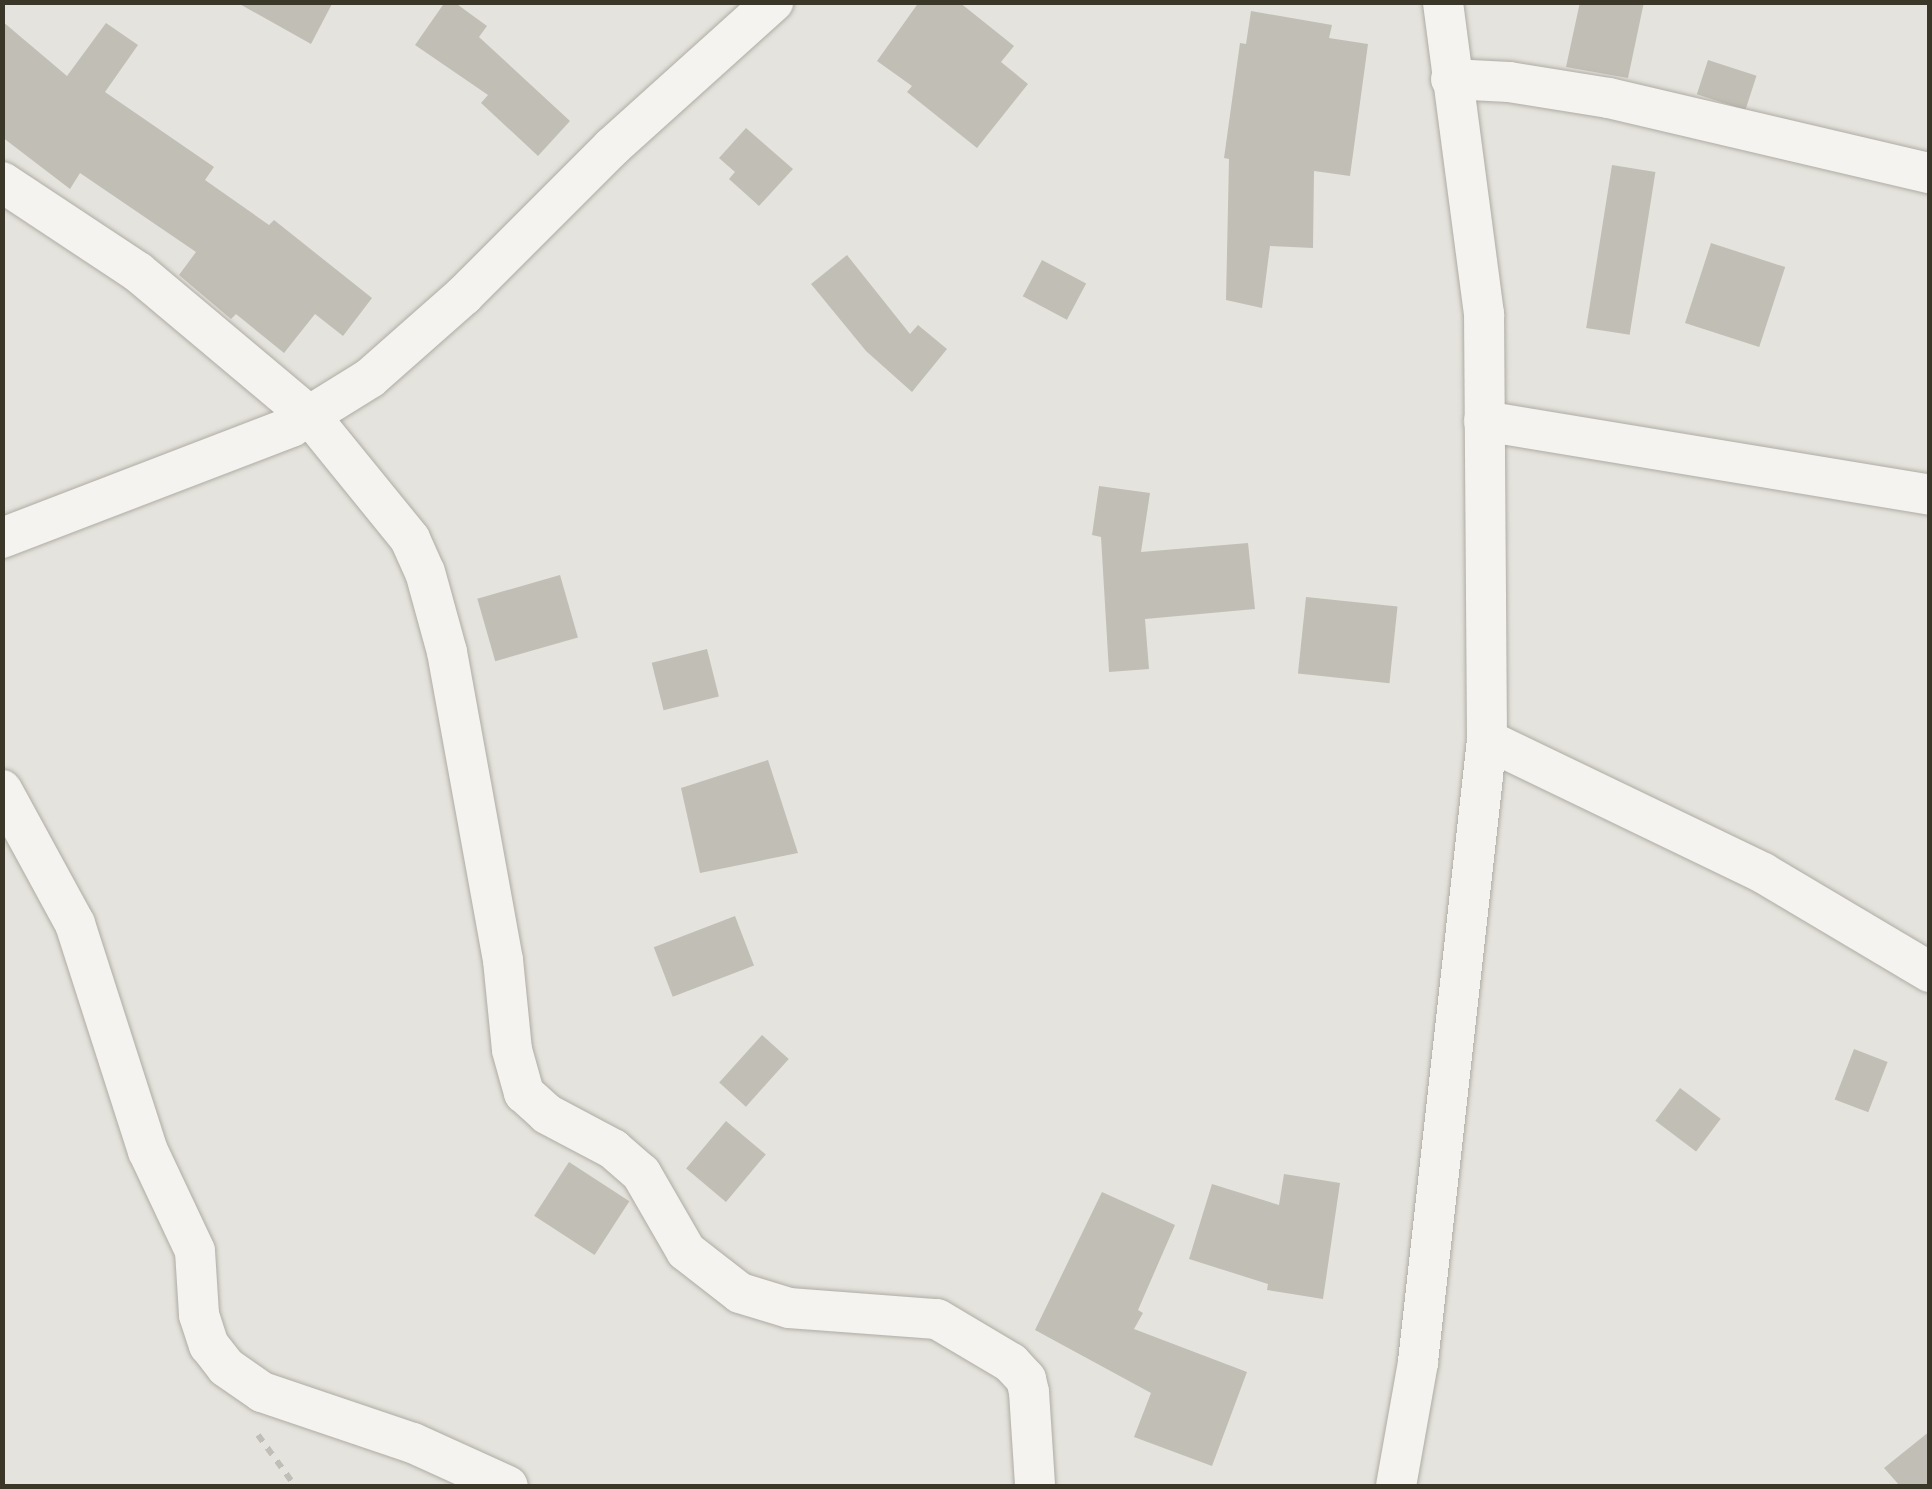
<!DOCTYPE html>
<style>
body{margin:0}
#map{position:relative;width:1932px;height:1489px;overflow:hidden;background:#e5e3dd;font-family:Manrope,sans-serif}
div>[style]{position:absolute}
.building>*{inset:0;background:#c1beb5;transform-origin:0 0}
.path>*{height:6px;margin-top:-3px;transform-origin:0;background:repeating-linear-gradient(90deg,#c0beb7 0 8px,transparent 0 16px)}
.roads{filter:drop-shadow(0 0 2px #aeaca3) drop-shadow(0 0 2px #aeaca3)}
.street>*{height:40px;margin:-20px;padding:0 20px;transform-origin:20px;border-radius:20px;background:#f4f3ef}
span{translate:-50% -50%;white-space:nowrap;text-align:center;line-height:1.15;-webkit-text-stroke:9px #f3f1ec;paint-order:stroke}
.frame{position:absolute;inset:0;border:5px solid #3a3628;pointer-events:none}
</style>
<div id="map">
<div class="building">
<i style="clip-path:polygon(236px 2px,333px 2px,311px 44px)"></i>
<i style="clip-path:polygon(445px 2px,454px 2px,487px 26px,479px 37px,570px 121px,538px 156px,481px 103px,488px 95px,415px 45px)"></i>
<i style="clip-path:polygon(919px 2px,959px 2px,1014px 46px,1001px 62px,1028px 84px,977px 148px,907px 92px,912px 86px,877px 61px)"></i>
<i style="clip-path:polygon(1580px 2px,1644px 2px,1628px 78px,1566px 67px)"></i>
<i style="clip-path:polygon(1251px 11px,1332px 25px,1329px 38px,1368px 44px,1350px 176px,1314px 171px,1313px 248px,1270px 246px,1262px 308px,1226px 300px,1229px 159px,1224px 158px,1240px 43px,1246px 44px)"></i>
<i style="clip-path:polygon(2px 21px,67px 76px,106px 23px,138px 45px,105px 92px,214px 167px,205px 180px,269px 225px,274px 220px,372px 298px,343px 336px,315px 314px,284px 353px,236px 314px,231px 319px,179px 275px,196px 252px,80px 173px,70px 189px,2px 137px)"></i>
<i style="left:1708px;top:60px;width:51px;height:36px;rotate:18deg"></i>
<i style="clip-path:polygon(746px 128px,793px 169px,759px 206px,729px 179px,735px 172px,719px 158px)"></i>
<i style="left:1612px;top:165px;width:44px;height:165px;rotate:9deg"></i>
<i style="left:1711px;top:243px;width:78px;height:84px;rotate:18deg"></i>
<i style="clip-path:polygon(847px 255px,910px 334px,918px 325px,947px 349px,912px 392px,866px 351px,811px 284px)"></i>
<i style="left:1042px;top:260px;width:50px;height:41px;rotate:28deg"></i>
<i style="clip-path:polygon(1099px 486px,1150px 493px,1141px 552px,1248px 543px,1255px 609px,1145px 619px,1149px 669px,1109px 672px,1101px 537px,1092px 535px)"></i>
<i style="left:560px;top:575px;width:65px;height:86px;rotate:74deg"></i>
<i style="left:1306px;top:597px;width:92px;height:77px;rotate:6deg"></i>
<i style="left:707px;top:649px;width:49px;height:57px;rotate:76deg"></i>
<i style="clip-path:polygon(768px 760px,798px 853px,700px 873px,681px 788px)"></i>
<i style="left:735px;top:916px;width:53px;height:87px;rotate:69deg"></i>
<i style="left:762px;top:1035px;width:36px;height:64px;rotate:42deg"></i>
<i style="left:1854px;top:1049px;width:36px;height:54px;rotate:21deg"></i>
<i style="left:1680px;top:1088px;width:51px;height:41px;rotate:37deg"></i>
<i style="left:726px;top:1121px;width:52px;height:62px;rotate:40deg"></i>
<i style="left:569px;top:1162px;width:72px;height:64px;rotate:33deg"></i>
<i style="clip-path:polygon(1284px 1174px,1340px 1183px,1323px 1299px,1267px 1290px,1268px 1284px,1189px 1259px,1212px 1184px,1279px 1205px)"></i>
<i style="clip-path:polygon(1102px 1192px,1175px 1225px,1138px 1310px,1143px 1313px,1134px 1329px,1247px 1372px,1212px 1466px,1134px 1437px,1151px 1393px,1035px 1330px)"></i>
<i style="clip-path:polygon(1930px 1431px,1930px 1486px,1900px 1486px,1884px 1468px)"></i>
</div>
<div class="path">
<i style="left:258px;top:1435px;width:63px;rotate:54deg"></i>
</div>
<div class="roads">
<div class="street">
<i style="left:1451px;top:79px;width:58px;rotate:3deg"></i>
<i style="left:1509px;top:82px;width:101px;rotate:9.1deg"></i>
<i style="left:1609px;top:98px;width:330px;rotate:13.2deg"></i>
<i style="left:2px;top:182px;width:163px;rotate:33.5deg"></i>
<i style="left:138px;top:272px;width:226px;rotate:40deg"></i>
<i style="left:311px;top:417px;width:157px;rotate:50.9deg"></i>
<i style="left:410px;top:539px;width:36px;rotate:66deg"></i>
<i style="left:425px;top:572px;width:83px;rotate:74.6deg"></i>
<i style="left:447px;top:652px;width:313px;rotate:79.7deg"></i>
<i style="left:503px;top:960px;width:90px;rotate:84.3deg"></i>
<i style="left:512px;top:1050px;width:45px;rotate:74.4deg"></i>
<i style="left:524px;top:1093px;width:31px;rotate:42deg"></i>
<i style="left:547px;top:1114px;width:75px;rotate:27.9deg"></i>
<i style="left:613px;top:1149px;width:37px;rotate:41deg"></i>
<i style="left:641px;top:1173px;width:90px;rotate:60deg"></i>
<i style="left:686px;top:1251px;width:68px;rotate:37.9deg"></i>
<i style="left:740px;top:1293px;width:51px;rotate:17deg"></i>
<i style="left:789px;top:1308px;width:148px;rotate:4.3deg"></i>
<i style="left:937px;top:1319px;width:86px;rotate:30.7deg"></i>
<i style="left:1011px;top:1363px;width:22px;rotate:47deg"></i>
<i style="left:1026px;top:1379px;width:13px;rotate:77deg"></i>
<i style="left:1029px;top:1392px;width:94px;rotate:86.3deg"></i>
<i style="left:1484px;top:421px;width:452px;rotate:9.4deg"></i>
<i style="left:2px;top:538px;width:310px;rotate:-21deg"></i>
<i style="left:291px;top:427px;width:93px;rotate:-31.8deg"></i>
<i style="left:370px;top:378px;width:125px;rotate:-41.4deg"></i>
<i style="left:464px;top:295px;width:209px;rotate:-45deg"></i>
<i style="left:612px;top:147px;width:217px;rotate:-42deg"></i>
<i style="left:1487px;top:740px;width:306px;rotate:25.7deg"></i>
<i style="left:1763px;top:873px;width:194px;rotate:30.7deg"></i>
<i style="left:2px;top:790px;width:153px;rotate:61.4deg"></i>
<i style="left:75px;top:924px;width:238px;rotate:72.2deg"></i>
<i style="left:148px;top:1151px;width:110px;rotate:64.8deg"></i>
<i style="left:195px;top:1251px;width:64px;rotate:86.4deg"></i>
<i style="left:199px;top:1315px;width:32px;rotate:72deg"></i>
<i style="left:209px;top:1345px;width:28px;rotate:52deg"></i>
<i style="left:226px;top:1367px;width:44px;rotate:34.8deg"></i>
<i style="left:262px;top:1392px;width:159px;rotate:18.7deg"></i>
<i style="left:413px;top:1443px;width:104px;rotate:24.4deg"></i>
<i style="left:1396px;top:1486px;width:126px;rotate:-79.9deg"></i>
<i style="left:1418px;top:1362px;width:626px;rotate:-83.67deg"></i>
<i style="left:1487px;top:740px;width:426px;rotate:-90.4deg"></i>
<i style="left:1484px;top:314px;width:315px;rotate:-97.5deg"></i>
</div>
</div>
<div class="frame"></div>
</div>
